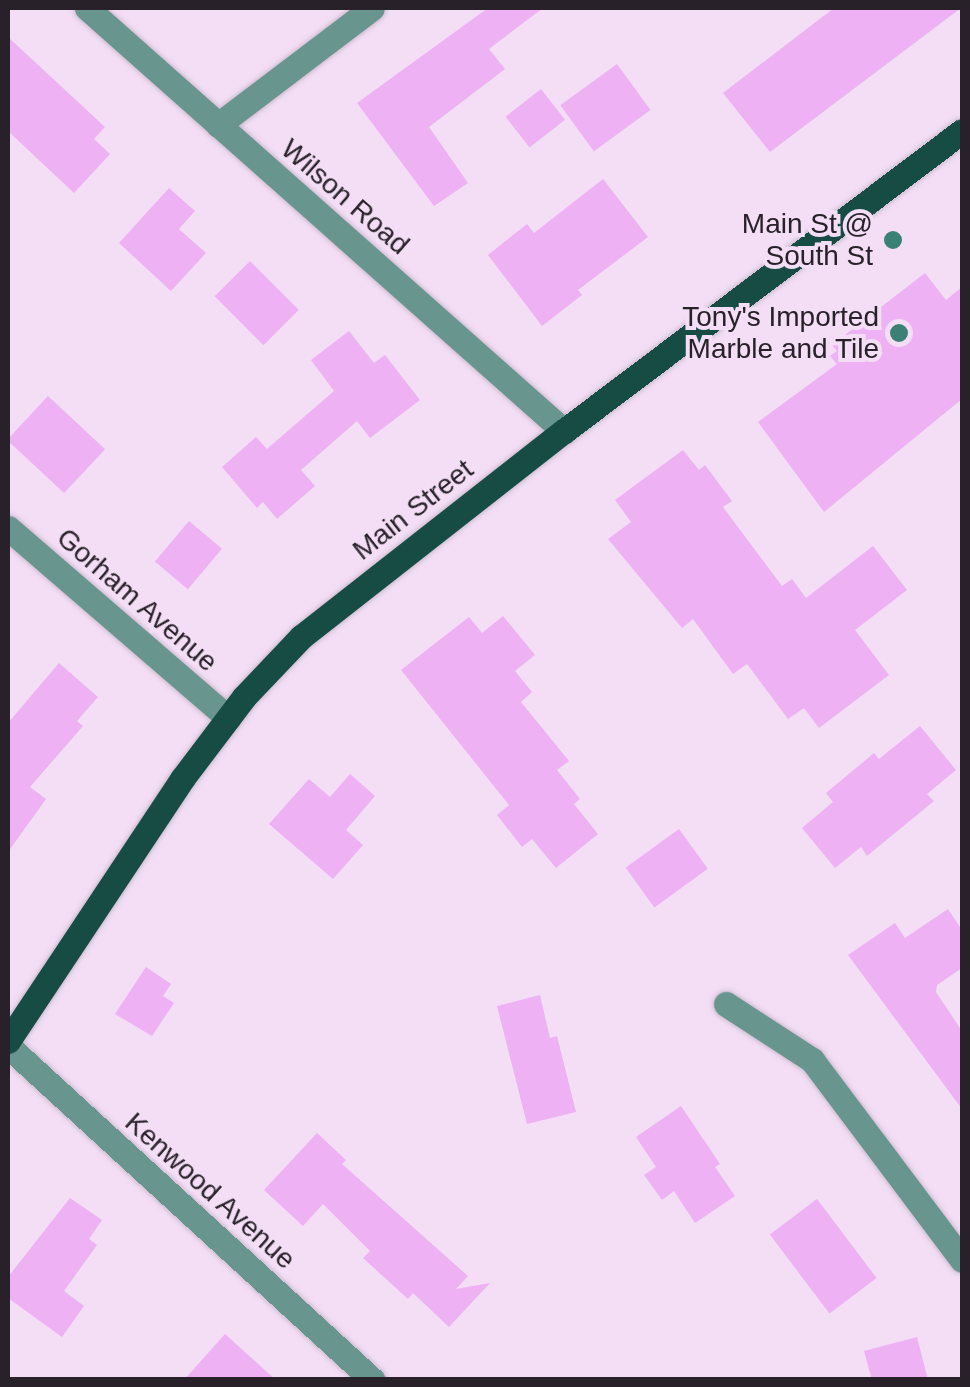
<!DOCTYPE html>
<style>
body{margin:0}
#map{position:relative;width:970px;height:1387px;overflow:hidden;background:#f3def5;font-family:Helvetica,sans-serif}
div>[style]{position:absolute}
.building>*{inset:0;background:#edb1f4;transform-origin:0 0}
.roads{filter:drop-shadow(0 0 2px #cebcd0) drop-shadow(0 0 2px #cebcd0)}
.street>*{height:25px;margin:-12.5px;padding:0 12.5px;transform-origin:12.5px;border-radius:12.5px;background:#68958d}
.primary>*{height:25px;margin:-12.5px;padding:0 12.5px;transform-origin:12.5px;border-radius:12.5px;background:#164c44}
.dots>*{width:28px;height:28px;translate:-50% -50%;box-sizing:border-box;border:5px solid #f3def5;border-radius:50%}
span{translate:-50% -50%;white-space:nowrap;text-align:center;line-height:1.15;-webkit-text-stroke:8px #f3def5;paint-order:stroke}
.street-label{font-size:28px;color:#282129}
.poi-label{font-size:28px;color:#282129}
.right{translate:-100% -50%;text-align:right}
.frame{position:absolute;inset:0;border:10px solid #282129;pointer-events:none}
</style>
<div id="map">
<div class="building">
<i style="clip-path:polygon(488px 8px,543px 8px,489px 49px,505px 69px,429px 127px,468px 183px,434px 206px,357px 103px)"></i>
<i style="clip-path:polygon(834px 8px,961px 8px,770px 152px,723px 93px)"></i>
<i style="clip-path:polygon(8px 37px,105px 127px,94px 139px,110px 154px,74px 193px,8px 131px)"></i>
<i style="left:617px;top:64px;width:57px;height:70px;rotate:54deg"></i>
<i style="left:541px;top:89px;width:39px;height:45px;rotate:52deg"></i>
<i style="clip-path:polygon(603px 179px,648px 237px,578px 290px,582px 295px,542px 326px,488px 255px,527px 224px,534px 233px)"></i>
<i style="clip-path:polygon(169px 188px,195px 211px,179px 229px,206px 253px,171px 291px,119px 243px)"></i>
<i style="left:250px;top:261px;width:69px;height:50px;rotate:45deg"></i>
<i style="clip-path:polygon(925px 273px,946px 300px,962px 287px,962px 399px,824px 512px,758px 422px,837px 364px,830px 356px,837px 351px,832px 345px)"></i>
<i style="clip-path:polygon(349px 331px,374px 363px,385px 355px,420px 400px,370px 438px,357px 421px,301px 470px,315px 486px,277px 519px,263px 502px,257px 508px,222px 467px,256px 437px,267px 449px,334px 391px,311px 360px)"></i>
<i style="left:48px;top:396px;width:78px;height:60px;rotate:43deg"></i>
<i style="clip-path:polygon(683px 450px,699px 470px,705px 465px,732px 501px,723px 507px,782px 586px,792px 579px,806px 598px,873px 546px,907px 590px,855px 630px,889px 675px,819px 728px,804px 708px,788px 719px,747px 664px,733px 674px,693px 619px,682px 628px,608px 539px,631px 522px,615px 500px)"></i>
<i style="left:189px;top:521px;width:43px;height:53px;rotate:40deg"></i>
<i style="clip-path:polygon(503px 616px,535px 655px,515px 671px,532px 692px,521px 702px,569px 761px,557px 770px,580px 799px,574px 804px,598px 834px,556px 868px,532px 839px,522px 847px,497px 815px,509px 805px,401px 670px,469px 617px,482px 633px)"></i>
<i style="clip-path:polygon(59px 663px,98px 697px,77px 721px,83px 726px,30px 787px,46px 799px,8px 852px,8px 723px)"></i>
<i style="clip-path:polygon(920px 726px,956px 770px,927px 794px,934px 801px,867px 856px,861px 847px,835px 868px,802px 828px,833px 802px,826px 793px,874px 753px,879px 759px)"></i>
<i style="clip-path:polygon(350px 774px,375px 796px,346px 830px,363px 845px,333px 879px,269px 824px,309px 779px,330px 797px)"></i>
<i style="left:679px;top:829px;width:49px;height:66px;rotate:54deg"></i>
<i style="clip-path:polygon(948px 909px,962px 930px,962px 968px,937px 985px,936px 992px,962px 1031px,962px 1109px,848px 955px,895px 923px,905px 938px)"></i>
<i style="clip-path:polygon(146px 967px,171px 984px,163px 996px,174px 1003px,152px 1036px,115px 1014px)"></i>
<i style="clip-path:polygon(540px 995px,550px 1038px,557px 1036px,576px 1112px,527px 1124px,497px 1006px)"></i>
<i style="clip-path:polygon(681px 1106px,720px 1164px,715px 1167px,735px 1196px,695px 1223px,674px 1191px,662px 1200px,644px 1175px,656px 1167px,636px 1137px)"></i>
<i style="clip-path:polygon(317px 1133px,346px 1160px,342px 1164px,468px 1276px,456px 1289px,490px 1283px,449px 1327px,413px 1293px,408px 1299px,363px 1258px,370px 1251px,323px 1204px,303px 1226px,264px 1190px)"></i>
<i style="clip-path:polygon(70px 1198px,102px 1220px,89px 1239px,97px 1245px,64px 1291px,84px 1306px,62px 1337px,8px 1298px,8px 1277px)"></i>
<i style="left:817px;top:1199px;width:99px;height:59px;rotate:53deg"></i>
<i style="clip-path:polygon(225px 1334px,276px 1380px,184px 1380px)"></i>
<i style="clip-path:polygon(917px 1337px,928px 1380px,872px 1380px,864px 1351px)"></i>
</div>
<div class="roads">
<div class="street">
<i style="left:87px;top:8px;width:638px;rotate:41.57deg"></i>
<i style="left:218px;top:125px;width:193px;rotate:-37.2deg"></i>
<i style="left:8px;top:528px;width:291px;rotate:40.8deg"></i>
<i style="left:726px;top:1004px;width:103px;rotate:33.1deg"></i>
<i style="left:812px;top:1060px;width:250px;rotate:53.1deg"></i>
<i style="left:8px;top:1046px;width:495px;rotate:42.5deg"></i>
</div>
<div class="primary">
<i style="left:8px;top:1041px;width:315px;rotate:-56.4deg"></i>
<i style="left:182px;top:779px;width:103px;rotate:-52.9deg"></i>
<i style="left:244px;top:697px;width:83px;rotate:-46.5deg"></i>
<i style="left:301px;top:637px;width:334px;rotate:-38.1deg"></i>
<i style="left:564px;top:431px;width:498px;rotate:-37deg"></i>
</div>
</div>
<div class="dots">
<i style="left:893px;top:240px;background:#3b8075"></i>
<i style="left:899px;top:333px;background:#3b8075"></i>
</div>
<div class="street-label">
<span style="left:345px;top:197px;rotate:41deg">Wilson Road</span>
<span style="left:413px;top:510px;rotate:-38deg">Main Street</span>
<span style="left:137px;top:600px;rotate:41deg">Gorham Avenue</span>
<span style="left:210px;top:1191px;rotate:42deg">Kenwood Avenue</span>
</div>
<div class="poi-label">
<span class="right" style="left:873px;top:240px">Main St @<br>South St</span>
<span class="right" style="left:879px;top:333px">Tony's Imported<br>Marble and Tile</span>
</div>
<div class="frame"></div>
</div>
